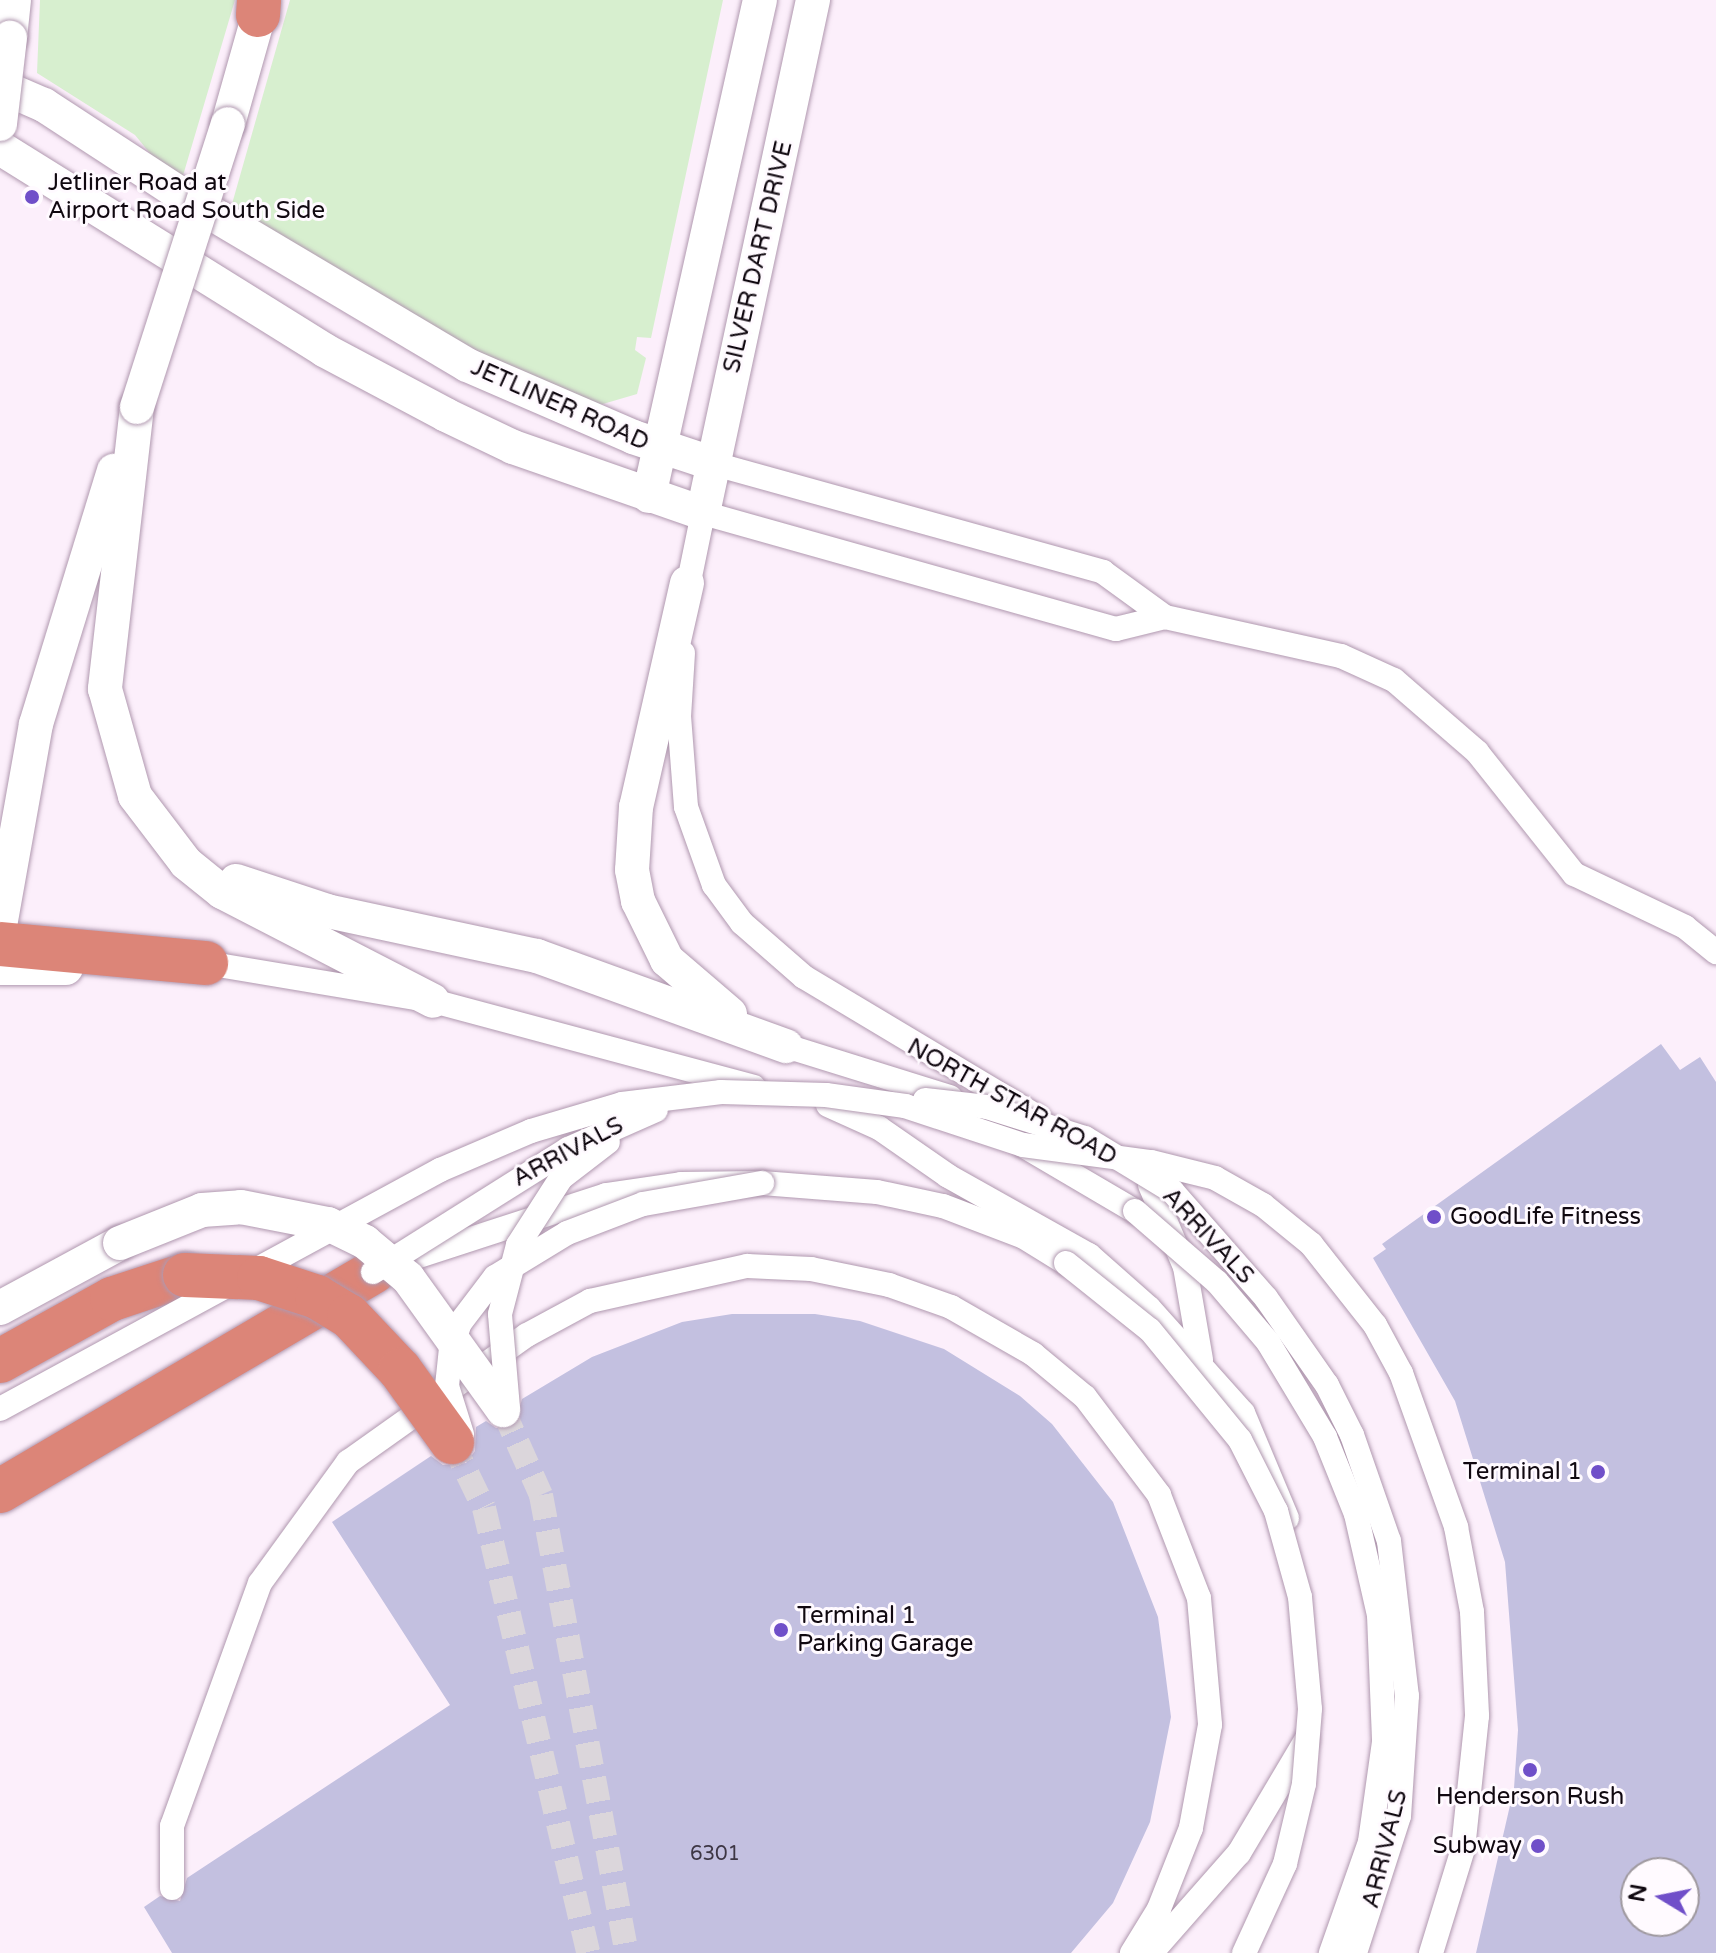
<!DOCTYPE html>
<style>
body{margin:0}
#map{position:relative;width:1716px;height:1953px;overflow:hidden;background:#fffaff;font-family:"Varela Round",sans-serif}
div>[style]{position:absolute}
.built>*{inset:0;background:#fceffb}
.green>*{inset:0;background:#d7efcf}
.building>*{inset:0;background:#c3c0e0}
.street-tunnel>*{height:24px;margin-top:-12px;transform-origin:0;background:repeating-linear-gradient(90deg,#dbd6db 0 24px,transparent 0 36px)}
.roads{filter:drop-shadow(0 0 2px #b098af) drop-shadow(0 0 2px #b098af)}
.street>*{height:24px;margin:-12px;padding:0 12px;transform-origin:12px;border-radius:12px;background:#fff}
.secondary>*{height:34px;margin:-17px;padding:0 17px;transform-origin:17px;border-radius:17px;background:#fff}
.highway>*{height:44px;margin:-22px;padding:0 22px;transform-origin:22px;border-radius:22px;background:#dc8578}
.bridges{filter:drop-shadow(0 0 2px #b098af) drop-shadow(0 0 2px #b098af)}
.street-bridge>*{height:24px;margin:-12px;padding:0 12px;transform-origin:12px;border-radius:12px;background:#fff}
.secondary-bridge>*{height:34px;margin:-17px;padding:0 17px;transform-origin:17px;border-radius:17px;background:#fff}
.highway-bridge>*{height:44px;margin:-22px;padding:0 22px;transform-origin:22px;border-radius:22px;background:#dc8578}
.dots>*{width:22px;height:22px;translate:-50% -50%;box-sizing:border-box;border:4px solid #fffaff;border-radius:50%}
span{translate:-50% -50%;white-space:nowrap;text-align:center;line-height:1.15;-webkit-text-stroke:6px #fffaff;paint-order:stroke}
.number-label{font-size:20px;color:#3d3644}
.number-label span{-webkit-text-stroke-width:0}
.poi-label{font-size:24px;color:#100810}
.left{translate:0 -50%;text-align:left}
.right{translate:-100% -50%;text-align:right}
.street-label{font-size:24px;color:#100810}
.north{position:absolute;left:1620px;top:1857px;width:80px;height:80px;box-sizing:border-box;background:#fffaff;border:2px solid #9f999f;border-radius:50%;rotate:280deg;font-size:22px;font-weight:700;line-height:32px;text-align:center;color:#100810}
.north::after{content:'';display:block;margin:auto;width:28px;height:36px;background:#704fc9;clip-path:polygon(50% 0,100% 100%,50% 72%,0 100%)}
</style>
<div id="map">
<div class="built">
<i style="clip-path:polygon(evenodd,0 0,1716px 0,1716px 1953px,0 1953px,0 0,1636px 1873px,1684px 1873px,1684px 1921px,1636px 1921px,1636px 1873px)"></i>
</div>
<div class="green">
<i style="clip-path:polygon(40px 0,235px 0,179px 189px,135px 135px,37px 73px)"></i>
<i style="clip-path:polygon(290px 0,723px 0,651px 338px,637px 337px,635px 350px,646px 358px,637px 394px,596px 406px,532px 380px,228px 218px)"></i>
</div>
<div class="building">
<i style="clip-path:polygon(evenodd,1661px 1044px,1680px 1070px,1700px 1057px,1716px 1082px,1716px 1953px,1476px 1953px,1514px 1788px,1518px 1730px,1505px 1562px,1455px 1401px,1373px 1258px,1386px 1249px,1382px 1244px,1661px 1044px,1636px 1873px,1684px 1873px,1684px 1921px,1636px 1921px,1636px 1873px)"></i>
<i style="clip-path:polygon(732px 1314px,815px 1314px,860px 1321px,944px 1349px,1020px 1396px,1052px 1424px,1113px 1502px,1158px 1617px,1171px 1717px,1150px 1822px,1113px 1903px,1071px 1953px,172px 1953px,144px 1907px,160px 1896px,180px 1901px,187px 1878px,450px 1705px,332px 1522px,431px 1456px,443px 1465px,466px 1463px,475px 1451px,476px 1427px,486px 1421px,496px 1428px,514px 1427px,522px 1399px,592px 1357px,682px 1322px)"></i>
</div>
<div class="street-tunnel">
<i style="left:503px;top:1410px;width:93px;rotate:65.9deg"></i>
<i style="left:541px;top:1495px;width:466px;rotate:79.4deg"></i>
<i style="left:452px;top:1442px;width:73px;rotate:64.1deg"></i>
<i style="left:484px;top:1508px;width:457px;rotate:76.8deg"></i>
</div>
<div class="roads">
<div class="street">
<i style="left:711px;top:463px;width:407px;rotate:15.5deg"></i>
<i style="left:1103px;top:572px;width:77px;rotate:36deg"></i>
<i style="left:1165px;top:617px;width:180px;rotate:12.5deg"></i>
<i style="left:1341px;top:656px;width:58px;rotate:24.4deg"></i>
<i style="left:1394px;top:680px;width:110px;rotate:40.9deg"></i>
<i style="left:1477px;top:752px;width:156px;rotate:51.5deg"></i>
<i style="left:1574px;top:874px;width:123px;rotate:25.5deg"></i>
<i style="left:1685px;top:927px;width:40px;rotate:39deg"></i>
<i style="left:686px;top:596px;width:85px;rotate:-78.4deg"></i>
<i style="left:703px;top:513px;width:429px;rotate:15.7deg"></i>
<i style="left:1116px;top:629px;width:50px;rotate:-13.8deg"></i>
<i style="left:683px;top:653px;width:63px;rotate:93.6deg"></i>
<i style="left:679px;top:716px;width:91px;rotate:85.6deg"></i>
<i style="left:686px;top:807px;width:83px;rotate:70.3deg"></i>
<i style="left:714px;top:885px;width:47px;rotate:53.6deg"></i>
<i style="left:742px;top:923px;width:82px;rotate:41.1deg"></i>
<i style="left:804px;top:977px;width:273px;rotate:30.9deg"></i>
<i style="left:206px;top:963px;width:230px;rotate:9.5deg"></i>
<i style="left:433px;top:1001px;width:332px;rotate:15deg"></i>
<i style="left:786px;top:1046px;width:172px;rotate:17.3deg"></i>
<i style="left:828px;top:1105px;width:56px;rotate:24.3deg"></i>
<i style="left:879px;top:1128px;width:84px;rotate:34.8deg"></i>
<i style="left:948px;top:1176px;width:162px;rotate:29.3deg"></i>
<i style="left:1089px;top:1255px;width:80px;rotate:41.5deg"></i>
<i style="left:1149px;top:1308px;width:141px;rotate:48.2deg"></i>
<i style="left:1243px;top:1413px;width:114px;rotate:67.3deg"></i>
<i style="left:1024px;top:1146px;width:129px;rotate:30.4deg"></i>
<i style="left:1150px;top:1185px;width:89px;rotate:66.9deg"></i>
<i style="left:1185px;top:1267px;width:94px;rotate:80.2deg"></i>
<i style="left:394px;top:1264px;width:223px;rotate:-18deg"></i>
<i style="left:606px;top:1195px;width:76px;rotate:-8.3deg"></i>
<i style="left:681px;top:1184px;width:81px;rotate:-0.7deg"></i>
<i style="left:762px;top:1183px;width:115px;rotate:4.5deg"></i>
<i style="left:877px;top:1192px;width:67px;rotate:12deg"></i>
<i style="left:943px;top:1206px;width:87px;rotate:20.9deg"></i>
<i style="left:1024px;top:1237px;width:49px;rotate:31.8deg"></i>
<i style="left:172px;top:1888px;width:62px;rotate:-90deg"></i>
<i style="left:172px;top:1826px;width:258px;rotate:-70.1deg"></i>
<i style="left:260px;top:1583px;width:150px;rotate:-54deg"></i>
<i style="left:348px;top:1462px;width:219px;rotate:-35.4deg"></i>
<i style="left:527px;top:1335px;width:72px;rotate:-28.4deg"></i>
<i style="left:590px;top:1301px;width:161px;rotate:-12.6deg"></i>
<i style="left:747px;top:1266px;width:64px;rotate:2.7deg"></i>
<i style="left:811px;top:1269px;width:80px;rotate:11.6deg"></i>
<i style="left:889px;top:1285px;width:66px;rotate:19.5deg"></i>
<i style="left:951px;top:1307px;width:95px;rotate:29.8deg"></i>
<i style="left:1033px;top:1354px;width:67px;rotate:39.6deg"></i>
<i style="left:1085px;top:1397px;width:123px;rotate:52.9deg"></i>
<i style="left:1159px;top:1495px;width:110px;rotate:68.8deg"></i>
<i style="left:1199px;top:1598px;width:127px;rotate:85deg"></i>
<i style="left:1210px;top:1725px;width:105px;rotate:100.5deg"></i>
<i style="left:1191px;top:1828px;width:87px;rotate:111.6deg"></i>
<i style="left:1159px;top:1909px;width:52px;rotate:121.5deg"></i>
<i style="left:1151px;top:1953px;width:133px;rotate:-48.7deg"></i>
<i style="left:1239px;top:1853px;width:131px;rotate:-59.3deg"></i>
</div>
<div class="secondary">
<i style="left:10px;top:38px;width:38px;rotate:-84deg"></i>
<i style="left:0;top:86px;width:48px;rotate:23.4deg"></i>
<i style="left:44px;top:105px;width:176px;rotate:33.1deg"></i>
<i style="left:191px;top:201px;width:321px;rotate:30.7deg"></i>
<i style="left:467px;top:365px;width:181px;rotate:23.4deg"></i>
<i style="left:633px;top:437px;width:82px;rotate:18.4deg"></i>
<i style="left:228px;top:124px;width:129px;rotate:-74.2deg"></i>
<i style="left:0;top:148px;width:382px;rotate:31.9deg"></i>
<i style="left:324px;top:350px;width:138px;rotate:28deg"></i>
<i style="left:446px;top:415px;width:74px;rotate:25.5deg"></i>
<i style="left:513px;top:447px;width:201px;rotate:19.2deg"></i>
<i style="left:703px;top:513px;width:525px;rotate:-77.9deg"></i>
<i style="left:137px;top:407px;width:284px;rotate:96.5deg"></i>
<i style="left:105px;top:689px;width:111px;rotate:74.3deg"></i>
<i style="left:135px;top:796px;width:84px;rotate:52.7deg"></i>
<i style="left:186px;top:863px;width:46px;rotate:38.9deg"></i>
<i style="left:222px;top:892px;width:237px;rotate:27.3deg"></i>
<i style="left:649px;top:496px;width:508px;rotate:-77.39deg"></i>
<i style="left:687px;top:583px;width:230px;rotate:102.8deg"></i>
<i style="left:636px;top:807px;width:63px;rotate:93.6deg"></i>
<i style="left:632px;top:870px;width:32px;rotate:79deg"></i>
<i style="left:638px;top:901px;width:66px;rotate:63.8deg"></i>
<i style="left:667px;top:960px;width:83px;rotate:40.6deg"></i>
<i style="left:236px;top:881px;width:96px;rotate:18.2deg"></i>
<i style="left:327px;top:911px;width:215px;rotate:12.1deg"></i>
<i style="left:537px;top:956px;width:265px;rotate:19.9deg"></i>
<i style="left:0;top:926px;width:205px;rotate:-79.9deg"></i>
<i style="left:36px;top:724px;width:265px;rotate:-72.9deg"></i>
<i style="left:0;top:968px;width:66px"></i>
<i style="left:0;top:1308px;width:136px;rotate:-28.4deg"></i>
</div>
<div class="highway">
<i style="left:258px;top:15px;width:15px;rotate:-86deg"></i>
<i style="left:0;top:944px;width:207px;rotate:5.3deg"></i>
<i style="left:0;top:1361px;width:128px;rotate:-29deg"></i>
<i style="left:112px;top:1299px;width:77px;rotate:-18.2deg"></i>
<i style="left:0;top:1491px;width:433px;rotate:-30.4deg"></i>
</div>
</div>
<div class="bridges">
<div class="street-bridge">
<i style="left:925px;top:1100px;width:62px;rotate:6.4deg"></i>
<i style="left:987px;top:1107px;width:103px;rotate:17.6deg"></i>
<i style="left:1085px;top:1138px;width:102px;rotate:31.3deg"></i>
<i style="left:1172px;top:1191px;width:142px;rotate:48.7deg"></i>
<i style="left:1266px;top:1298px;width:106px;rotate:55deg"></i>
<i style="left:1327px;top:1385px;width:56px;rotate:63.4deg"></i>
<i style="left:1352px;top:1435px;width:112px;rotate:70.8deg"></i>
<i style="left:1389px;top:1541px;width:156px;rotate:83.4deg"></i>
<i style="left:1407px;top:1696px;width:120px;rotate:93.8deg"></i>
<i style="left:1399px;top:1816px;width:144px;rotate:107.8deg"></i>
<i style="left:1135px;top:1211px;width:108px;rotate:40.9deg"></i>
<i style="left:1217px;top:1282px;width:79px;rotate:49.6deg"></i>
<i style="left:1268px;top:1342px;width:111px;rotate:59deg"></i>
<i style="left:1325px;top:1437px;width:83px;rotate:68.1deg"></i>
<i style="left:1356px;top:1514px;width:104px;rotate:77.2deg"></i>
<i style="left:1379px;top:1615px;width:127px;rotate:87.7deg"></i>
<i style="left:1384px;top:1742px;width:101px;rotate:98deg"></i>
<i style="left:1370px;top:1842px;width:118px;rotate:109.4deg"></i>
<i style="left:1066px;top:1263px;width:107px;rotate:38.6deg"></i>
<i style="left:1150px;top:1330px;width:142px;rotate:50.7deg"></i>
<i style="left:1240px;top:1440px;width:80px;rotate:63.1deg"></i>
<i style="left:1276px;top:1511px;width:89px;rotate:74.4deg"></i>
<i style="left:1300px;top:1597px;width:112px;rotate:84.9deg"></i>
<i style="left:1310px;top:1709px;width:75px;rotate:94.6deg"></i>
<i style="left:1304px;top:1784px;width:82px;rotate:103.4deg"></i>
<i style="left:1285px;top:1864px;width:98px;rotate:114.7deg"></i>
<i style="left:373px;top:1272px;width:231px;rotate:-32.2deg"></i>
<i style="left:568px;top:1149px;width:96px;rotate:-23.9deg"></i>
<i style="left:508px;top:1408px;width:94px;rotate:-94.9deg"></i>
<i style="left:500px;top:1314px;width:71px;rotate:-75.4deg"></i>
<i style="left:518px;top:1245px;width:80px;rotate:-57.3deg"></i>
<i style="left:561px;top:1178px;width:59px;rotate:-37.5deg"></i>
<i style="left:0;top:1409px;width:501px;rotate:-28.51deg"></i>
<i style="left:440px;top:1170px;width:99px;rotate:-23.2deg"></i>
<i style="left:531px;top:1131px;width:95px;rotate:-16.5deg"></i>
<i style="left:622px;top:1104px;width:100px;rotate:-6.9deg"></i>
<i style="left:721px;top:1092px;width:105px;rotate:1.6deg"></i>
<i style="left:826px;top:1095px;width:80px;rotate:7.9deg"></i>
<i style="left:905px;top:1106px;width:124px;rotate:18.3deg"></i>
<i style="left:1023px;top:1145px;width:129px;rotate:7.6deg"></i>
<i style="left:1151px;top:1162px;width:66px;rotate:14deg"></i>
<i style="left:1215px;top:1178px;width:55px;rotate:29.4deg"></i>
<i style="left:1263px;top:1205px;width:62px;rotate:39.1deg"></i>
<i style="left:1311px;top:1244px;width:103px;rotate:51.7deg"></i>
<i style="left:1375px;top:1325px;width:55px;rotate:61.6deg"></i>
<i style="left:1401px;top:1373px;width:164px;rotate:70.3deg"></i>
<i style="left:1456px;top:1527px;width:86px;rotate:79.3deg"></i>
<i style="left:1472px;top:1612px;width:104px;rotate:87.2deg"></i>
<i style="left:1477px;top:1716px;width:134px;rotate:96deg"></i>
<i style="left:1463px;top:1849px;width:109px;rotate:107.1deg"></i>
<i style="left:462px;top:1434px;width:50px;rotate:-107.4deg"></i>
<i style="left:447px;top:1386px;width:36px;rotate:-84deg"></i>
<i style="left:451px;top:1350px;width:28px;rotate:-72deg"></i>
<i style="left:460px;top:1323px;width:58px;rotate:-52.7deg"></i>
<i style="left:495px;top:1277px;width:84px;rotate:-31.4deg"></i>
<i style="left:567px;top:1233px;width:81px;rotate:-20.9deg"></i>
<i style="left:643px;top:1204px;width:121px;rotate:-10deg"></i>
</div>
<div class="secondary-bridge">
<i style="left:0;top:124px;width:87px;rotate:-83.4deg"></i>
<i style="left:137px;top:407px;width:297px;rotate:-72.2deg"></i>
<i style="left:120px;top:1243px;width:88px;rotate:-21.9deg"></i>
<i style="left:202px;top:1210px;width:39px;rotate:-4deg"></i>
<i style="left:241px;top:1207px;width:89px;rotate:11.1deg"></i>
<i style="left:328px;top:1224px;width:41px;rotate:25.9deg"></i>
<i style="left:365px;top:1242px;width:56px;rotate:39.9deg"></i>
<i style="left:408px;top:1278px;width:163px;rotate:54.3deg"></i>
</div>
<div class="highway-bridge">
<i style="left:185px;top:1275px;width:74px;rotate:2.3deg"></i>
<i style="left:259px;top:1278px;width:61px;rotate:18.1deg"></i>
<i style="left:317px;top:1297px;width:37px;rotate:31deg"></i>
<i style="left:349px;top:1316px;width:74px;rotate:46.6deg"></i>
<i style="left:400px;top:1370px;width:89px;rotate:54.2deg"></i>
</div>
</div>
<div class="dots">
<i style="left:32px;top:197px;background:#704fc9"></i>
<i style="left:1434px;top:1217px;background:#704fc9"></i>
<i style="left:1598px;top:1472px;background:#704fc9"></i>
<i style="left:781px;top:1630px;background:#704fc9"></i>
<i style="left:1530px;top:1770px;background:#704fc9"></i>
<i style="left:1538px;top:1846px;background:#704fc9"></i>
</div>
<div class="number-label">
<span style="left:715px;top:1854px">6301</span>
</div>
<div class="poi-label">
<span class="left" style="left:48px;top:197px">Jetliner Road at<br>Airport Road South Side</span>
<span class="left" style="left:1450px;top:1217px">GoodLife Fitness</span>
<span class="right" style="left:1582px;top:1472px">Terminal 1</span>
<span class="left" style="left:797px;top:1630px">Terminal 1<br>Parking Garage</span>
<span style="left:1530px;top:1797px">Henderson Rush</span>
<span class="right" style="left:1522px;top:1846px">Subway</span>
</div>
<div class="street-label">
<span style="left:758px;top:257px;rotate:-77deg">SILVER DART DRIVE</span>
<span style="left:560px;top:405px;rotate:24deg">JETLINER ROAD</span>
<span style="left:1012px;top:1102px;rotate:29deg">NORTH STAR ROAD</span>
<span style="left:568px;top:1152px;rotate:-28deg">ARRIVALS</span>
<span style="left:1208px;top:1236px;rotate:47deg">ARRIVALS</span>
<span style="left:1385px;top:1849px;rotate:-76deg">ARRIVALS</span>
</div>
<div class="north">N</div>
</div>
